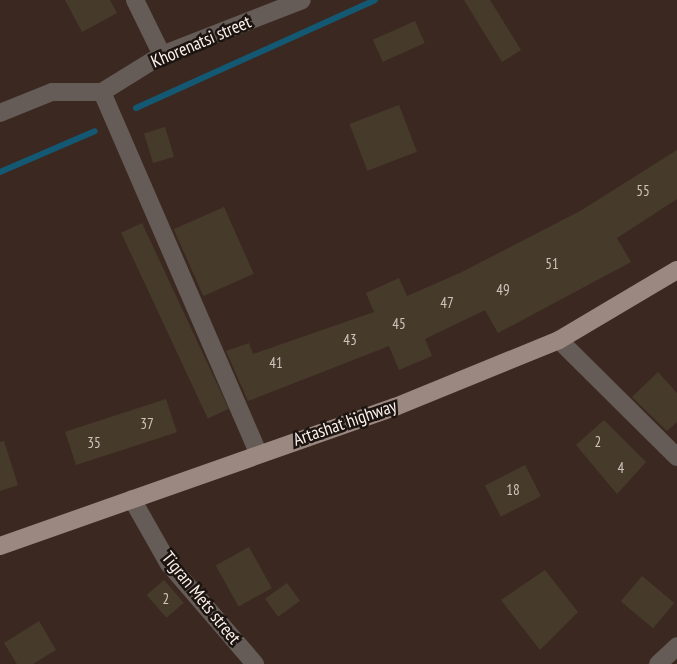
<!DOCTYPE html>
<style>
body{margin:0}
#map{position:relative;width:677px;height:664px;overflow:hidden;background:#3b2921;font-family:"PT Sans Narrow",sans-serif}
div>[style]{position:absolute}
.stream>*{height:6px;margin:-3px;padding:0 3px;transform-origin:3px;border-radius:3px;background:#135973}
.building>*{inset:0;background:#463b2b;transform-origin:0 0}
.minor>*{height:18px;margin:-9px;padding:0 9px;transform-origin:9px;border-radius:9px;background:#655b57}
.major>*{height:18px;margin:-9px;padding:0 9px;transform-origin:9px;border-radius:9px;background:#9b8880}
span{translate:-50% -50%;white-space:nowrap;text-align:center;line-height:1.15;-webkit-text-stroke:5px #1c1410;paint-order:stroke}
.number-label{font-size:15px;color:#cfc4bc}
.number-label span{-webkit-text-stroke-width:0}
.street-label{font-size:18px;color:#fdf1ec}
</style>
<div id="map">
<div class="stream">
<i style="left:136px;top:108px;width:262px;rotate:-24.3deg"></i>
<i style="left:0;top:172px;width:103px;rotate:-23.3deg"></i>
</div>
<div class="building">
<i style="clip-path:polygon(65px 0,110px 0,117px 13px,82px 32px)"></i>
<i style="clip-path:polygon(464px 0,490px 0,521px 50px,502px 62px)"></i>
<i style="left:415px;top:21px;width:24px;height:46px;rotate:66deg"></i>
<i style="left:399px;top:105px;width:50px;height:53px;rotate:69deg"></i>
<i style="left:165px;top:127px;width:31px;height:22px;rotate:73deg"></i>
<i style="clip-path:polygon(677px 150px,677px 199px,617px 238px,631px 262px,498px 333px,485px 310px,425px 339px,432px 356px,399px 370px,389px 346px,248px 401px,226px 351px,249px 343px,253px 354px,374px 312px,366px 293px,399px 278px,407px 296px,460px 273px,582px 210px)"></i>
<i style="left:224px;top:207px;width:73px;height:55px;rotate:66deg"></i>
<i style="left:142px;top:223px;width:205px;height:23px;rotate:65deg"></i>
<i style="clip-path:polygon(658px 372px,677px 393px,677px 422px,667px 431px,632px 397px)"></i>
<i style="left:166px;top:399px;width:35px;height:106px;rotate:72deg"></i>
<i style="clip-path:polygon(604px 420px,646px 462px,617px 494px,576px 445px)"></i>
<i style="clip-path:polygon(4px 441px,18px 485px,0 491px,0 442px)"></i>
<i style="left:525px;top:465px;width:35px;height:45px;rotate:63deg"></i>
<i style="left:249px;top:547px;width:47px;height:38px;rotate:61deg"></i>
<i style="clip-path:polygon(545px 570px,578px 612px,540px 650px,501px 600px)"></i>
<i style="left:642px;top:576px;width:42px;height:33px;rotate:40deg"></i>
<i style="left:164px;top:580px;width:30px;height:23px;rotate:49deg"></i>
<i style="left:287px;top:583px;width:22px;height:27px;rotate:54deg"></i>
<i style="clip-path:polygon(39px 621px,56px 650px,33px 664px,17px 664px,4px 643px)"></i>
</div>
<div class="minor">
<i style="left:135px;top:0;width:61px;rotate:63.9deg"></i>
<i style="left:102px;top:92px;width:393px;rotate:66.6deg"></i>
<i style="left:0;top:113px;width:56px;rotate:-22deg"></i>
<i style="left:52px;top:92px;width:50px"></i>
<i style="left:102px;top:92px;width:70px;rotate:-31.7deg"></i>
<i style="left:162px;top:55px;width:150px;rotate:-21.4deg"></i>
<i style="left:559px;top:340px;width:166px;rotate:44.8deg"></i>
<i style="left:132px;top:499px;width:75px;rotate:60.4deg"></i>
<i style="left:169px;top:564px;width:132px;rotate:49.3deg"></i>
<i style="left:658px;top:664px;width:26px;rotate:-43deg"></i>
</div>
<div class="major">
<i style="left:0;top:546px;width:419px;rotate:-19.4deg"></i>
<i style="left:395px;top:407px;width:177px;rotate:-22.2deg"></i>
<i style="left:559px;top:340px;width:137px;rotate:-30.7deg"></i>
</div>
<div class="number-label">
<span style="left:643px;top:191px">55</span>
<span style="left:552px;top:264px">51</span>
<span style="left:503px;top:290px">49</span>
<span style="left:447px;top:303px">47</span>
<span style="left:399px;top:324px">45</span>
<span style="left:350px;top:340px">43</span>
<span style="left:276px;top:363px">41</span>
<span style="left:147px;top:424px">37</span>
<span style="left:598px;top:442px">2</span>
<span style="left:94px;top:443px">35</span>
<span style="left:621px;top:468px">4</span>
<span style="left:513px;top:490px">18</span>
<span style="left:166px;top:599px">2</span>
</div>
<div class="street-label">
<span style="left:201px;top:42px;rotate:-23deg">Khorenatsi street</span>
<span style="left:345px;top:423px;rotate:-19deg">Artashat highway</span>
<span style="left:201px;top:598px;rotate:51deg">Tigran Mets street</span>
</div>
</div>
